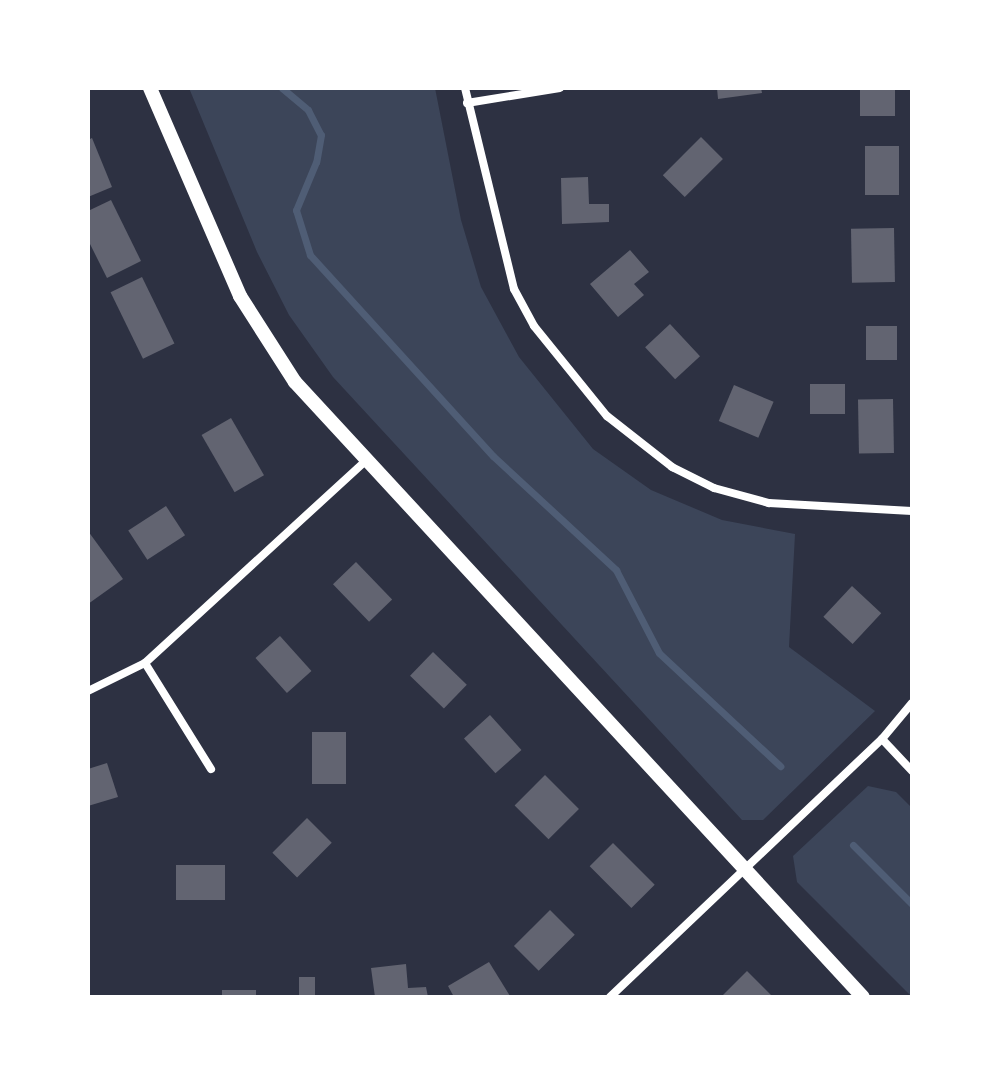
<!DOCTYPE html>
<style>
body{margin:0}
#map{position:relative;width:1000px;height:1085px;overflow:hidden;background:#2d3142;font-family:Cabin,sans-serif}
div>[style]{position:absolute}
.green>*{inset:0;background:#3c4559}
.stream>*{height:7px;margin:-3.5px;padding:0 3.5px;transform-origin:3.5px;border-radius:3.5px;background:#4f5d75}
.building>*{inset:0;background:#626471;transform-origin:0 0}
.minor>*{height:8px;margin:-4px;padding:0 4px;transform-origin:4px;border-radius:4px;background:#fff}
.tertiary>*{height:14px;margin:-7px;padding:0 7px;transform-origin:7px;border-radius:7px;background:#fff}
span{translate:-50% -50%;white-space:nowrap;text-align:center;line-height:1.15;-webkit-text-stroke:8px #fff;paint-order:stroke}
.frame{position:absolute;inset:0;border:90px solid #fff;pointer-events:none}
</style>
<div id="map">
<div class="green">
<i style="clip-path:polygon(189px 88px,435px 88px,461px 220px,481px 287px,519px 357px,593px 449px,651px 490px,722px 520px,795px 534px,789px 647px,875px 711px,763px 820px,742px 820px,333px 377px,289px 315px,257px 252px)"></i>
<i style="clip-path:polygon(868px 786px,896px 792px,912px 808px,912px 997px,797px 882px,793px 856px)"></i>
</div>
<div class="stream">
<i style="left:282px;top:88px;width:34px;rotate:40deg"></i>
<i style="left:308px;top:110px;width:28px;rotate:63deg"></i>
<i style="left:321px;top:135px;width:27px;rotate:100deg"></i>
<i style="left:316px;top:162px;width:52px;rotate:112.6deg"></i>
<i style="left:296px;top:210px;width:47px;rotate:72.7deg"></i>
<i style="left:310px;top:255px;width:272px;rotate:47.7deg"></i>
<i style="left:493px;top:456px;width:168px;rotate:42.8deg"></i>
<i style="left:616px;top:570px;width:93px;rotate:62.6deg"></i>
<i style="left:659px;top:653px;width:166px;rotate:43deg"></i>
<i style="left:853px;top:845px;width:83px;rotate:45deg"></i>
</div>
<div class="building">
<i style="clip-path:polygon(717px 88px,761px 88px,762px 93px,718px 99px)"></i>
<i style="left:860px;top:88px;width:35px;height:28px"></i>
<i style="left:701px;top:137px;width:31px;height:54px;rotate:45deg"></i>
<i style="clip-path:polygon(92px 138px,112px 187px,88px 197px,88px 140px)"></i>
<i style="left:865px;top:146px;width:34px;height:49px"></i>
<i style="clip-path:polygon(588px 177px,589px 204px,609px 204px,609px 222px,562px 224px,561px 178px)"></i>
<i style="clip-path:polygon(111px 200px,141px 261px,107px 278px,88px 240px,88px 211px)"></i>
<i style="left:894px;top:228px;width:54px;height:43px;rotate:89deg"></i>
<i style="clip-path:polygon(630px 250px,649px 272px,634px 284px,644px 295px,618px 317px,590px 284px)"></i>
<i style="left:142px;top:277px;width:74px;height:35px;rotate:64deg"></i>
<i style="left:670px;top:324px;width:44px;height:34px;rotate:47deg"></i>
<i style="left:866px;top:326px;width:31px;height:34px"></i>
<i style="left:810px;top:384px;width:35px;height:30px"></i>
<i style="left:734px;top:385px;width:43px;height:39px;rotate:23deg"></i>
<i style="left:893px;top:399px;width:54px;height:35px;rotate:89deg"></i>
<i style="left:231px;top:418px;width:66px;height:34px;rotate:60deg"></i>
<i style="left:166px;top:506px;width:35px;height:45px;rotate:57deg"></i>
<i style="clip-path:polygon(88px 531px,123px 579px,88px 604px)"></i>
<i style="left:356px;top:562px;width:52px;height:32px;rotate:46deg"></i>
<i style="left:852px;top:586px;width:40px;height:42px;rotate:43deg"></i>
<i style="left:280px;top:636px;width:47px;height:33px;rotate:48deg"></i>
<i style="left:433px;top:652px;width:47px;height:33px;rotate:44deg"></i>
<i style="left:490px;top:715px;width:47px;height:35px;rotate:48deg"></i>
<i style="left:312px;top:732px;width:34px;height:52px"></i>
<i style="clip-path:polygon(107px 763px,118px 797px,88px 806px,88px 769px)"></i>
<i style="left:545px;top:775px;width:48px;height:43px;rotate:45deg"></i>
<i style="left:307px;top:818px;width:35px;height:49px;rotate:45deg"></i>
<i style="left:613px;top:843px;width:59px;height:33px;rotate:45deg"></i>
<i style="left:176px;top:865px;width:49px;height:35px"></i>
<i style="left:550px;top:910px;width:35px;height:51px;rotate:45deg"></i>
<i style="clip-path:polygon(489px 962px,510px 996px,454px 997px,448px 986px)"></i>
<i style="clip-path:polygon(406px 964px,408px 988px,426px 987px,428px 997px,375px 997px,371px 968px)"></i>
<i style="clip-path:polygon(747px 971px,773px 997px,721px 997px)"></i>
<i style="left:299px;top:977px;width:16px;height:20px"></i>
<i style="left:222px;top:990px;width:34px;height:7px"></i>
</div>
<div class="minor">
<i style="left:465px;top:88px;width:207px;rotate:76.3deg"></i>
<i style="left:514px;top:289px;width:42px;rotate:61.6deg"></i>
<i style="left:534px;top:326px;width:116px;rotate:51deg"></i>
<i style="left:607px;top:416px;width:83px;rotate:38.1deg"></i>
<i style="left:672px;top:467px;width:47px;rotate:26.6deg"></i>
<i style="left:714px;top:488px;width:57px;rotate:15.3deg"></i>
<i style="left:769px;top:503px;width:143px;rotate:3.2deg"></i>
<i style="left:467px;top:103px;width:94px;rotate:-9.2deg"></i>
<i style="left:145px;top:663px;width:125px;rotate:58.1deg"></i>
<i style="left:88px;top:691px;width:64px;rotate:-26.2deg"></i>
<i style="left:145px;top:663px;width:297px;rotate:-42.5deg"></i>
<i style="left:882px;top:739px;width:44px;rotate:46.8deg"></i>
<i style="left:610px;top:997px;width:375px;rotate:-43.5deg"></i>
<i style="left:882px;top:739px;width:47px;rotate:-50.2deg"></i>
</div>
<div class="tertiary">
<i style="left:150px;top:88px;width:227px;rotate:66.6deg"></i>
<i style="left:240px;top:296px;width:102px;rotate:57.4deg"></i>
<i style="left:295px;top:382px;width:837px;rotate:47.28deg"></i>
</div>
<div class="frame"></div>
</div>
